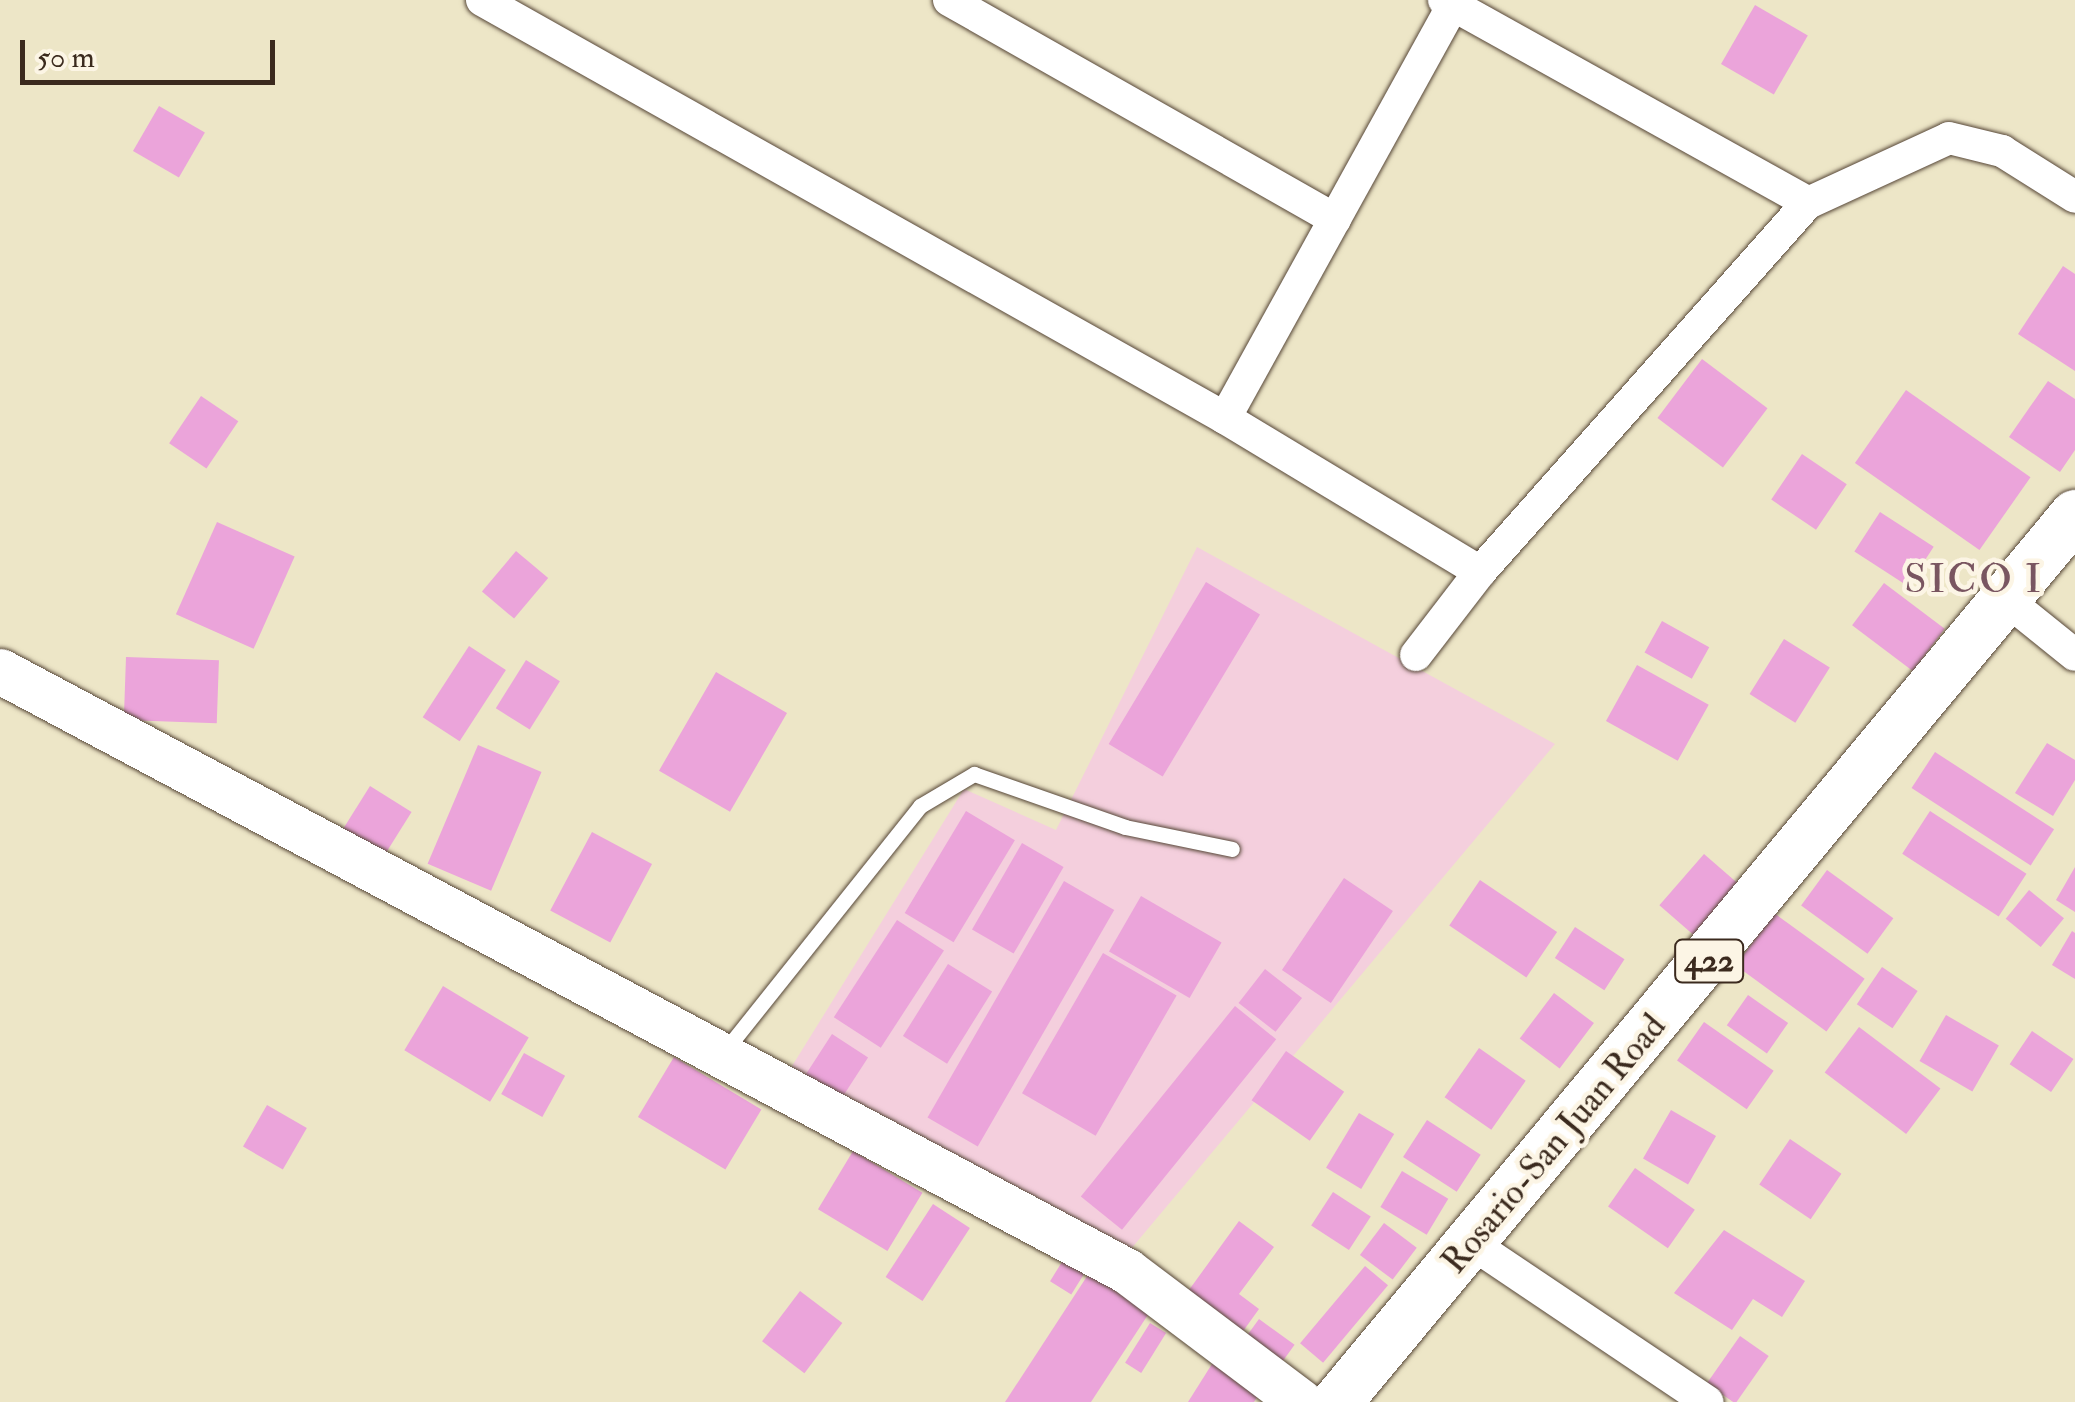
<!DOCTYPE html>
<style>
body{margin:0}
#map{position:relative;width:2075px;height:1402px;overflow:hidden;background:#ede6c7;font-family:"IM FELL Double Pica",serif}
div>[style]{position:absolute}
.built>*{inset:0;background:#f4cfdd}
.building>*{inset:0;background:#eba4da;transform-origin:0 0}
.roads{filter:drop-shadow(0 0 2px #564637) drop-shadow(0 0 2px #564637)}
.lane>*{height:15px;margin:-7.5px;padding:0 7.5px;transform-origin:7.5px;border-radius:7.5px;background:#fff}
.street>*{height:32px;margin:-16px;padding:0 16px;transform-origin:16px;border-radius:16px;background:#fff}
.secondary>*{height:45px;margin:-22.5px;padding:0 22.5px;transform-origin:22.5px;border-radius:22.5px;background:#fff}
.primary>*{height:50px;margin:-25px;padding:0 25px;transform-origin:25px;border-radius:25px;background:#fff}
span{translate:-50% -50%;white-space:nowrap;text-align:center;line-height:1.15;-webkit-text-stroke:9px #fcf5e5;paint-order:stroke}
.shield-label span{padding:2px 8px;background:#fcf5e5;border:2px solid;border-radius:8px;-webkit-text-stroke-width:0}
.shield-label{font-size:32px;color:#3b2a1e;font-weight:700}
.street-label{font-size:35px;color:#3b2a1e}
.quarter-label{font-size:40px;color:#795560;letter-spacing:2.5px}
.scale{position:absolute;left:20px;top:40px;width:255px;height:45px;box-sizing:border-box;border:5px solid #3b2a1e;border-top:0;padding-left:12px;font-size:30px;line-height:35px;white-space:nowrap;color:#3b2a1e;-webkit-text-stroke:8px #fcf5e5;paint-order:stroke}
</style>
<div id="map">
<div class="built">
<i style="clip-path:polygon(1197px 547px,1555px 744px,1120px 1262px,784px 1079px,964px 789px,1056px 830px)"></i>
</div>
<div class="building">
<i style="left:1755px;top:5px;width:61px;height:68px;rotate:30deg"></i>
<i style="left:159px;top:106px;width:53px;height:52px;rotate:30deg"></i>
<i style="clip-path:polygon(2063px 266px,2075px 274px,2075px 371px,2018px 334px)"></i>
<i style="left:1702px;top:359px;width:82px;height:74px;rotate:37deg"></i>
<i style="clip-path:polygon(2048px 381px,2075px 399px,2075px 450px,2060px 472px,2009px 437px)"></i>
<i style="left:1906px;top:390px;width:152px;height:89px;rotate:35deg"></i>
<i style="left:201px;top:396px;width:45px;height:57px;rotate:34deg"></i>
<i style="left:1802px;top:454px;width:54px;height:55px;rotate:34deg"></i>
<i style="left:1880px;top:512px;width:64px;height:47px;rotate:33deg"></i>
<i style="left:217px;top:522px;width:85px;height:101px;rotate:24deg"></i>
<i style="left:516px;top:551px;width:42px;height:53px;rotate:40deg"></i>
<i style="left:1206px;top:582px;width:63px;height:189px;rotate:31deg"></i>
<i style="left:1884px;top:583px;width:76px;height:53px;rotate:37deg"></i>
<i style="left:1662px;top:621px;width:54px;height:36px;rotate:29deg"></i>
<i style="left:1784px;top:639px;width:54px;height:65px;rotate:32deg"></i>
<i style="left:469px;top:646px;width:44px;height:85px;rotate:33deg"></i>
<i style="left:126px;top:657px;width:93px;height:63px;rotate:2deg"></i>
<i style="left:526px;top:660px;width:40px;height:57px;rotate:32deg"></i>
<i style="left:1637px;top:665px;width:82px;height:64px;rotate:29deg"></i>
<i style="left:716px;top:672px;width:82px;height:114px;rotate:30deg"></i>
<i style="clip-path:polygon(2047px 743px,2075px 760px,2075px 780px,2053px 816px,2015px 793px)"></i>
<i style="left:478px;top:745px;width:69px;height:129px;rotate:23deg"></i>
<i style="left:1935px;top:752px;width:142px;height:43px;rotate:33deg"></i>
<i style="left:370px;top:786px;width:49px;height:52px;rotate:32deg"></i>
<i style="left:966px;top:811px;width:57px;height:119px;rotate:31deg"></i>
<i style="left:1930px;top:811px;width:115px;height:51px;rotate:33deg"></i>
<i style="left:592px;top:832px;width:68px;height:89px;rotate:28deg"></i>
<i style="left:1022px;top:843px;width:48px;height:100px;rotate:30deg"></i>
<i style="left:1704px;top:854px;width:45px;height:68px;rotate:41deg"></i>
<i style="clip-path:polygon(2075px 867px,2075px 912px,2056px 900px)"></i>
<i style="left:1827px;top:870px;width:82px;height:44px;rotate:36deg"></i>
<i style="left:1344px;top:878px;width:59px;height:111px;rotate:34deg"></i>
<i style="left:1480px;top:880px;width:93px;height:55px;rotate:34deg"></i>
<i style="left:1064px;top:881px;width:58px;height:273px;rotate:30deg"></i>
<i style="left:2029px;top:890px;width:45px;height:37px;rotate:39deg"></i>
<i style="left:1141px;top:896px;width:93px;height:64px;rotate:30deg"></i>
<i style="left:1774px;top:913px;width:112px;height:65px;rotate:36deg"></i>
<i style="left:897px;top:920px;width:56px;height:116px;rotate:33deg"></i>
<i style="left:1575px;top:927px;width:59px;height:37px;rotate:33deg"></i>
<i style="clip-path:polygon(2072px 931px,2075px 933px,2075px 979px,2052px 965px)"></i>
<i style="left:1103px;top:953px;width:85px;height:162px;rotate:30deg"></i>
<i style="left:948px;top:964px;width:52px;height:85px;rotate:32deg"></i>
<i style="left:1882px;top:967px;width:43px;height:45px;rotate:34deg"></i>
<i style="left:1265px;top:969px;width:47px;height:43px;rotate:38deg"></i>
<i style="left:443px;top:986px;width:100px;height:75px;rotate:31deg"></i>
<i style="left:1554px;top:993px;width:50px;height:57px;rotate:37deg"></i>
<i style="left:1748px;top:995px;width:49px;height:37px;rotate:35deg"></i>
<i style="left:1235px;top:1006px;width:53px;height:245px;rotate:39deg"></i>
<i style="left:1946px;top:1015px;width:61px;height:53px;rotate:30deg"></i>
<i style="left:1704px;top:1022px;width:85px;height:47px;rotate:35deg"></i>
<i style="left:1859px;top:1027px;width:102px;height:57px;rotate:37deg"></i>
<i style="left:2032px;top:1031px;width:50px;height:40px;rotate:34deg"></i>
<i style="left:832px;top:1034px;width:43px;height:56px;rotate:33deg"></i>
<i style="left:1479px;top:1048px;width:57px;height:60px;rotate:35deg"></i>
<i style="left:1286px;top:1051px;width:71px;height:60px;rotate:35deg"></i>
<i style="left:524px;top:1053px;width:47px;height:47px;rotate:29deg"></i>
<i style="left:674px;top:1057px;width:102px;height:70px;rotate:31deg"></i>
<i style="left:267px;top:1105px;width:46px;height:48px;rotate:30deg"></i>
<i style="left:1671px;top:1110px;width:52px;height:56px;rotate:30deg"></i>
<i style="left:1359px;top:1113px;width:41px;height:64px;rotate:31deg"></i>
<i style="left:1427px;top:1120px;width:64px;height:44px;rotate:33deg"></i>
<i style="left:1790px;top:1139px;width:62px;height:55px;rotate:34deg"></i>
<i style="left:853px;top:1151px;width:81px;height:68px;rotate:31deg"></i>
<i style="left:1635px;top:1168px;width:73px;height:47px;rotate:35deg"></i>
<i style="left:1402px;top:1171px;width:54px;height:42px;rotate:31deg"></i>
<i style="left:1333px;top:1192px;width:45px;height:40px;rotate:33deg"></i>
<i style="left:933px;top:1204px;width:44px;height:87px;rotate:33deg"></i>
<i style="clip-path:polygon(1239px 1221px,1274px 1247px,1239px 1294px,1259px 1309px,1236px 1341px,1181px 1301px)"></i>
<i style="left:1384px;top:1223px;width:41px;height:40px;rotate:37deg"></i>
<i style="clip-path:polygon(1724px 1230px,1805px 1281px,1782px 1317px,1753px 1299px,1732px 1330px,1674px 1293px)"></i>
<i style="left:1067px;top:1254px;width:25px;height:32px;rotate:32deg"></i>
<i style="clip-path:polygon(1095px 1264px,1155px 1304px,1091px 1402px,1005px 1402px)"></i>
<i style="left:1365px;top:1266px;width:30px;height:101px;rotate:40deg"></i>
<i style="left:800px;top:1291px;width:53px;height:63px;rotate:37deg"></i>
<i style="left:1259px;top:1319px;width:44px;height:33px;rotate:36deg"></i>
<i style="left:1150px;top:1323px;width:19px;height:47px;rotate:32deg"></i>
<i style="left:1740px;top:1336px;width:35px;height:58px;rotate:35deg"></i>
<i style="clip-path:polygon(1212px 1364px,1259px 1394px,1254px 1402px,1188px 1402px)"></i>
</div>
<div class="roads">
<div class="lane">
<i style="left:723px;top:1053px;width:316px;rotate:-51.4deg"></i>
<i style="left:920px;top:806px;width:63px;rotate:-30.7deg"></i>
<i style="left:974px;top:774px;width:160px;rotate:19.3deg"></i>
<i style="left:1125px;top:827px;width:109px;rotate:11.6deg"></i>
</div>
<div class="street">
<i style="left:482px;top:0;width:853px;rotate:29.36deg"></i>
<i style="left:1225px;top:418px;width:298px;rotate:31.1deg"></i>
<i style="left:949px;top:0;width:444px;rotate:29.6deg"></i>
<i style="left:1444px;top:0;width:417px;rotate:29.1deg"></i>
<i style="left:1225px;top:418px;width:472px;rotate:-61.1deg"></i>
<i style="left:2003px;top:597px;width:92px;rotate:38.9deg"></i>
<i style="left:1416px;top:655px;width:105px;rotate:-52.4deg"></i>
<i style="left:1480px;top:572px;width:494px;rotate:-48.4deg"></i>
<i style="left:1808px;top:203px;width:155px;rotate:-24.7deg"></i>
<i style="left:1949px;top:138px;width:55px;rotate:13.8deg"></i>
<i style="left:2002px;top:151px;width:86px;rotate:32.2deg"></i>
<i style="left:1471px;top:1243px;width:285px;rotate:33.9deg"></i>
</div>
<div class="secondary">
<i style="left:0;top:671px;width:1277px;rotate:28.03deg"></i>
<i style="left:1127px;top:1271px;width:218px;rotate:37deg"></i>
</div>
<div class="primary">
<i style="left:1337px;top:1402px;width:1154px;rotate:-50.24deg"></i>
</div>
</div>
<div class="shield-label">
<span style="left:1709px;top:961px">422</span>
</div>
<div class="street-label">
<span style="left:1554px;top:1144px;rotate:-50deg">Rosario-San Juan Road</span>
</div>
<div class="quarter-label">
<span style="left:1974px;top:580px">SICO I</span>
</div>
<div class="scale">50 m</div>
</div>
